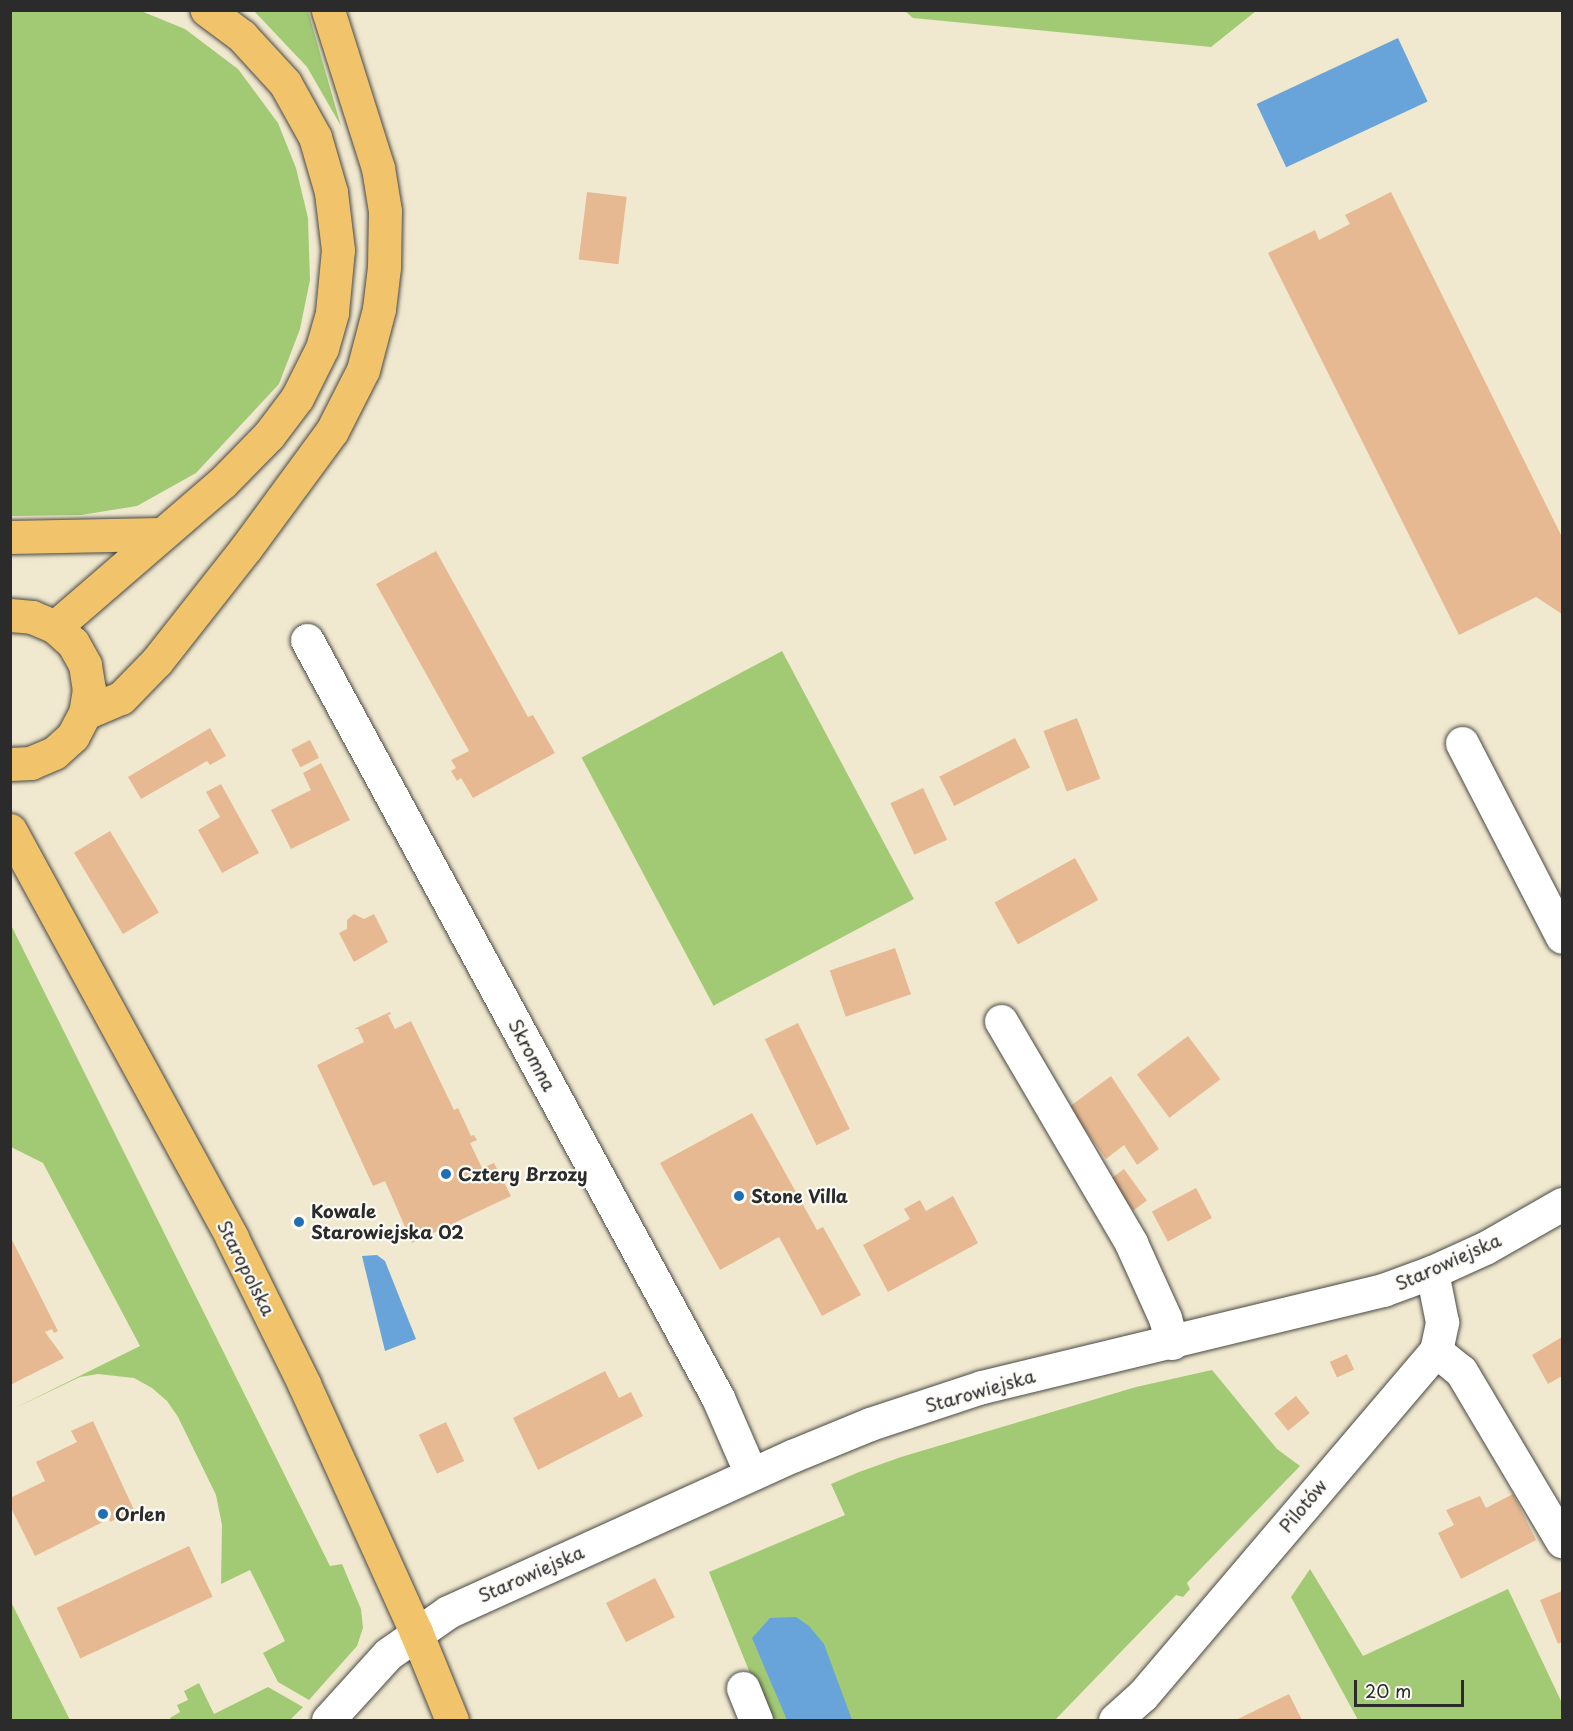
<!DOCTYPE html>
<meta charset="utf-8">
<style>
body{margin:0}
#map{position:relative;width:1573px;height:1731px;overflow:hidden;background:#f1e9cf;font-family:"Playpen Sans",sans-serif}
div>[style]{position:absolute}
.green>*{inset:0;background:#a2ca75;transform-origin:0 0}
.water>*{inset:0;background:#68a4d9;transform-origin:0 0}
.building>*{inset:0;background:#e7b992;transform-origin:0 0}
.roads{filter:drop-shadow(0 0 2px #494844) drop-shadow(0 0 2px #494844)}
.minor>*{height:33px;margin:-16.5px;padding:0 16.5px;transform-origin:16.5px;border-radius:16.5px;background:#fff}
.major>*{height:33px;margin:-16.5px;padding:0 16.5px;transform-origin:16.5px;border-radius:16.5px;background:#f1c36a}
.highway>*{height:33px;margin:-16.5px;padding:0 16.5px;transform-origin:16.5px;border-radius:16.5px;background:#f1c36a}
.dots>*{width:16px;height:16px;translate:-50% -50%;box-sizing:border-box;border:3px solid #fdfcf7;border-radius:50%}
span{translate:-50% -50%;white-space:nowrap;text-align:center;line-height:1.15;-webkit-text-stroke:4.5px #fdfcf7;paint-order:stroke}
.street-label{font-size:18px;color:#2b2b2b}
.poi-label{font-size:18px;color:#2b2b2b;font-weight:700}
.left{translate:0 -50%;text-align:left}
.frame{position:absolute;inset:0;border:12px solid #2b2b2b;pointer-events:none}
.scale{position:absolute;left:1354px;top:1680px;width:110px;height:27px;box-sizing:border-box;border:3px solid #2b2b2b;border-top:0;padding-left:8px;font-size:18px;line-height:21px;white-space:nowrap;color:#2b2b2b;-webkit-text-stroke:4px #fdfcf7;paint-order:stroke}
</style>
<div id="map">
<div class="green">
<i style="clip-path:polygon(11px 10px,141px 11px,185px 29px,238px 69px,278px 123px,296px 168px,308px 218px,310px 280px,300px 329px,279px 384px,196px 473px,137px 506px,81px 515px,11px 516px)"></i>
<i style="clip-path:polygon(254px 11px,308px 11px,341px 126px,307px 67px)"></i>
<i style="clip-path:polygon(905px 11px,1256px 11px,1211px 47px,913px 18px)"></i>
<i style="left:782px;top:651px;width:281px;height:227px;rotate:62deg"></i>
<i style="clip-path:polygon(10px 923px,330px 1566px,342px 1564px,361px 1609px,363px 1628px,357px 1646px,309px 1700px,278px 1682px,263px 1653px,285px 1641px,250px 1570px,221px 1584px,222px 1525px,216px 1495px,178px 1417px,167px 1401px,152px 1388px,134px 1378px,98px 1374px,80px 1377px,11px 1410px,140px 1346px,43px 1163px,11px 1147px)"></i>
<i style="clip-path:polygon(1212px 1370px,1277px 1449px,1300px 1466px,1187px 1583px,1190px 1589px,1183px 1597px,1176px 1595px,1055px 1720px,769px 1720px,709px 1572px,845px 1515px,831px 1484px,859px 1472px,901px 1457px,1136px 1387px)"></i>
<i style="clip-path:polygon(1310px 1569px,1363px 1656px,1508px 1589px,1562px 1703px,1562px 1720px,1358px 1720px,1291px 1597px)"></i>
<i style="clip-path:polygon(10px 1602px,11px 1602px,70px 1720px,11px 1720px)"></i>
<i style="clip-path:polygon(199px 1683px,214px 1714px,268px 1687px,303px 1707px,290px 1720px,171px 1720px,170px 1718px,180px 1712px,177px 1705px,188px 1700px,184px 1691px)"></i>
</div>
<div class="water">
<i style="left:1398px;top:38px;width:70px;height:156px;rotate:65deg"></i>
<i style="clip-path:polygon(377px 1255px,385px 1261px,416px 1339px,385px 1351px,362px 1256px)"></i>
<i style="clip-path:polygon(796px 1617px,809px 1626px,824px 1644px,852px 1720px,787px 1720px,752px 1638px,770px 1618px)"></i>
</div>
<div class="building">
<i style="left:587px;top:192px;width:40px;height:68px;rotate:7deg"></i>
<i style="clip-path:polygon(1391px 192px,1562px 537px,1562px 614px,1536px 597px,1459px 635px,1268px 253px,1315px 230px,1319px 240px,1350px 224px,1345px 215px)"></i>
<i style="clip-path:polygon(436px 551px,528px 717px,533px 715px,555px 753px,473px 798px,461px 778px,457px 781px,451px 771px,456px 768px,451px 760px,469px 751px,376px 584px)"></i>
<i style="left:1077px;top:718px;width:65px;height:36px;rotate:69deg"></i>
<i style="clip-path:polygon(210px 728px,226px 756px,210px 765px,207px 761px,141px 799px,128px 777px)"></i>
<i style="left:1015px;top:738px;width:33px;height:85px;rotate:63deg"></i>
<i style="left:310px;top:740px;width:20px;height:21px;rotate:63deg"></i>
<i style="clip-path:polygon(321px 763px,350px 820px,291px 849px,271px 810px,311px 790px,303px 773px)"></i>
<i style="clip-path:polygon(221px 784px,259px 853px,222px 873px,198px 830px,220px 817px,206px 792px)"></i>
<i style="left:923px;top:788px;width:57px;height:36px;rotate:65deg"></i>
<i style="left:110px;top:831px;width:95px;height:42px;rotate:59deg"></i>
<i style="left:1075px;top:858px;width:48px;height:92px;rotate:61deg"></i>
<i style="clip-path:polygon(354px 914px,364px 919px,374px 914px,388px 942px,354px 962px,339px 933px,347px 929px,347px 920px)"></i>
<i style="left:895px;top:948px;width:49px;height:69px;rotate:71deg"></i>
<i style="clip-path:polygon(390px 1012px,391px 1014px,388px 1015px,395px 1029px,411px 1021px,454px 1110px,458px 1108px,471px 1136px,474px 1135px,477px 1140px,470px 1143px,482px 1168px,494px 1163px,511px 1196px,412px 1243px,385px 1181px,373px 1186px,317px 1065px,364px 1042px,358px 1029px,354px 1029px)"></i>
<i style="left:798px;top:1023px;width:118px;height:37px;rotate:64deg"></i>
<i style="left:1188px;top:1036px;width:54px;height:64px;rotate:53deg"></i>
<i style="clip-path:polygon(1111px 1076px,1159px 1149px,1137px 1165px,1124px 1145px,1106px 1159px,1069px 1107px)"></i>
<i style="clip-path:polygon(752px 1113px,817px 1230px,823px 1227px,861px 1295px,822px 1316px,779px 1237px,720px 1270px,660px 1163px)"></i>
<i style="left:1124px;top:1169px;width:39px;height:17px;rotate:54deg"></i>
<i style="left:1196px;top:1188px;width:34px;height:50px;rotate:62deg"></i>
<i style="clip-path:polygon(953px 1196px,978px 1243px,888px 1292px,863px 1245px,910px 1219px,904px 1209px,920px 1200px,926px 1211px)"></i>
<i style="clip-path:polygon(10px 1236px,58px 1331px,54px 1333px,52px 1329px,45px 1332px,64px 1358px,10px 1385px)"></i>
<i style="clip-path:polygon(1562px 1337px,1562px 1376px,1548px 1384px,1532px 1355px)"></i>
<i style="left:1347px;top:1354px;width:17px;height:19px;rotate:65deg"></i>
<i style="clip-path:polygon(605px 1371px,619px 1398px,631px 1392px,643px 1416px,538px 1470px,513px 1418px)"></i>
<i style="left:1296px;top:1396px;width:22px;height:28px;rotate:51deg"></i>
<i style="clip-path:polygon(93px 1421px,134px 1510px,110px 1522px,109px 1519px,35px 1556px,10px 1506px,10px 1498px,45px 1481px,36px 1462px,77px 1442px,71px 1431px)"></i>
<i style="left:446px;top:1422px;width:43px;height:30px;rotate:65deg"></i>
<i style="clip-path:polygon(1513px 1494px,1536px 1540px,1461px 1579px,1438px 1533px,1454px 1525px,1446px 1510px,1480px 1496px,1486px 1508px)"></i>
<i style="left:189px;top:1546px;width:56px;height:146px;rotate:65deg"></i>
<i style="left:655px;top:1578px;width:44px;height:55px;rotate:63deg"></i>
<i style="clip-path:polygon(1562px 1591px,1562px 1642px,1558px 1644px,1540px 1600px)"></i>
<i style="clip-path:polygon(1289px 1694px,1302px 1720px,1236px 1720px)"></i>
</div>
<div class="roads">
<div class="minor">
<i style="left:307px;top:640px;width:862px;rotate:61.53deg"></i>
<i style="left:718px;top:1398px;width:83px;rotate:66.5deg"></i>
<i style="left:1462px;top:743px;width:218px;rotate:62.7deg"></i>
<i style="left:1001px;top:1021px;width:257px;rotate:59.6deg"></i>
<i style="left:1131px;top:1243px;width:82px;rotate:65.6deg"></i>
<i style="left:1165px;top:1318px;width:26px;rotate:74deg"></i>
<i style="left:1436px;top:1351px;width:32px;rotate:39deg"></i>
<i style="left:1461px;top:1371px;width:198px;rotate:59.3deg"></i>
<i style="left:743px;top:1688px;width:35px;rotate:68deg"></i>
<i style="left:328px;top:1720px;width:89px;rotate:-47.7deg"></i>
<i style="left:388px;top:1654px;width:73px;rotate:-35deg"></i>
<i style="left:448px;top:1612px;width:378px;rotate:-24.4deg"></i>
<i style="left:792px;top:1456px;width:84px;rotate:-22.3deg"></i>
<i style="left:870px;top:1424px;width:118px;rotate:-18.3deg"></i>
<i style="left:982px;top:1387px;width:413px;rotate:-13.6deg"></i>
<i style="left:1383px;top:1290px;width:52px;rotate:-20.2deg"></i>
<i style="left:1432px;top:1272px;width:58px;rotate:-24.4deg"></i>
<i style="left:1485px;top:1248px;width:89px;rotate:-29.7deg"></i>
<i style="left:1115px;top:1720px;width:36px;rotate:-42deg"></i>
<i style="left:1142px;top:1696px;width:453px;rotate:-49.6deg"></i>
<i style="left:1436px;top:1351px;width:30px;rotate:-78deg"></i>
<i style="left:1442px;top:1322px;width:51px;rotate:-101.3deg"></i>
</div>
<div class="major">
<i style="left:10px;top:615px;width:22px;rotate:5deg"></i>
<i style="left:32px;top:617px;width:25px;rotate:23deg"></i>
<i style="left:55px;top:627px;width:24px;rotate:42deg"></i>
<i style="left:73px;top:643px;width:25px;rotate:61deg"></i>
<i style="left:85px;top:665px;width:24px;rotate:81deg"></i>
<i style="left:89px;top:689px;width:24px;rotate:99deg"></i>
<i style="left:85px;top:713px;width:26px;rotate:118deg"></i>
<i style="left:73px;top:736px;width:25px;rotate:138deg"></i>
<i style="left:54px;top:753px;width:25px;rotate:157deg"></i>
<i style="left:31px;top:763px;width:21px;rotate:177deg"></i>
<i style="left:10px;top:830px;width:464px;rotate:61.4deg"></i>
<i style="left:232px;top:1238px;width:163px;rotate:63.7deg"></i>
<i style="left:304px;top:1384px;width:272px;rotate:65.7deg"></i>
<i style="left:416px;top:1632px;width:95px;rotate:67.8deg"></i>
</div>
<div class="highway">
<i style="left:10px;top:537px;width:152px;rotate:-1.1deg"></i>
<i style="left:55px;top:627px;width:221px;rotate:-40.8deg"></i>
<i style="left:222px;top:483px;width:67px;rotate:-45.6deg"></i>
<i style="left:269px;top:435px;width:46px;rotate:-52.9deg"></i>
<i style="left:297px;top:398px;width:56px;rotate:-63.4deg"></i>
<i style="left:322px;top:348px;width:37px;rotate:-74deg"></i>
<i style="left:332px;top:312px;width:62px;rotate:-84.5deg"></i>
<i style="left:338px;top:250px;width:58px;rotate:-96.9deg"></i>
<i style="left:331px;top:192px;width:57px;rotate:-106.2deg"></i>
<i style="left:315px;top:137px;width:62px;rotate:-119.1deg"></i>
<i style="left:285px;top:83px;width:64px;rotate:-132.5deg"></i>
<i style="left:242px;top:36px;width:44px;rotate:-143.4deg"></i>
<i style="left:85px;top:713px;width:39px;rotate:-23deg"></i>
<i style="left:121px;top:698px;width:52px;rotate:-45.8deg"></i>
<i style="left:157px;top:661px;width:144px;rotate:-51.8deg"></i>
<i style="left:246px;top:548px;width:145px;rotate:-53.7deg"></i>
<i style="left:332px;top:431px;width:68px;rotate:-63.1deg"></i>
<i style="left:363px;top:370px;width:63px;rotate:-75.3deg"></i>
<i style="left:379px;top:309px;width:42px;rotate:-83.2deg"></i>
<i style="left:384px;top:267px;width:56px;rotate:-89deg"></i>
<i style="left:385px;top:211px;width:44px;rotate:-99.2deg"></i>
<i style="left:378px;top:168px;width:166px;rotate:-107.6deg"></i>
</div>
</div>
<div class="dots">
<i style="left:446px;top:1174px;background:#1f6fb2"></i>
<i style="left:739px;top:1196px;background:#1f6fb2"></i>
<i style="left:299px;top:1222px;background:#1f6fb2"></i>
<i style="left:103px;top:1514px;background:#1f6fb2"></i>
</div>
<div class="street-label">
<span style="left:532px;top:1055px;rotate:62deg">Skromna</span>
<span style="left:1448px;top:1262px;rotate:-24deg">Starowiejska</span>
<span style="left:246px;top:1268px;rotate:63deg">Staropolska</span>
<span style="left:980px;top:1391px;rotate:-16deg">Starowiejska</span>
<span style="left:1303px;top:1506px;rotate:-50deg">Pilotów</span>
<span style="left:531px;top:1574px;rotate:-24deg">Starowiejska</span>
</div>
<div class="poi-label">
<span class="left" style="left:458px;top:1174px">Cztery Brzozy</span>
<span class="left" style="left:751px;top:1196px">Stone Villa</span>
<span class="left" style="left:311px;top:1222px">Kowale<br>Starowiejska 02</span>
<span class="left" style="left:115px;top:1514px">Orlen</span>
</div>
<div class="frame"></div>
<div class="scale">20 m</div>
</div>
